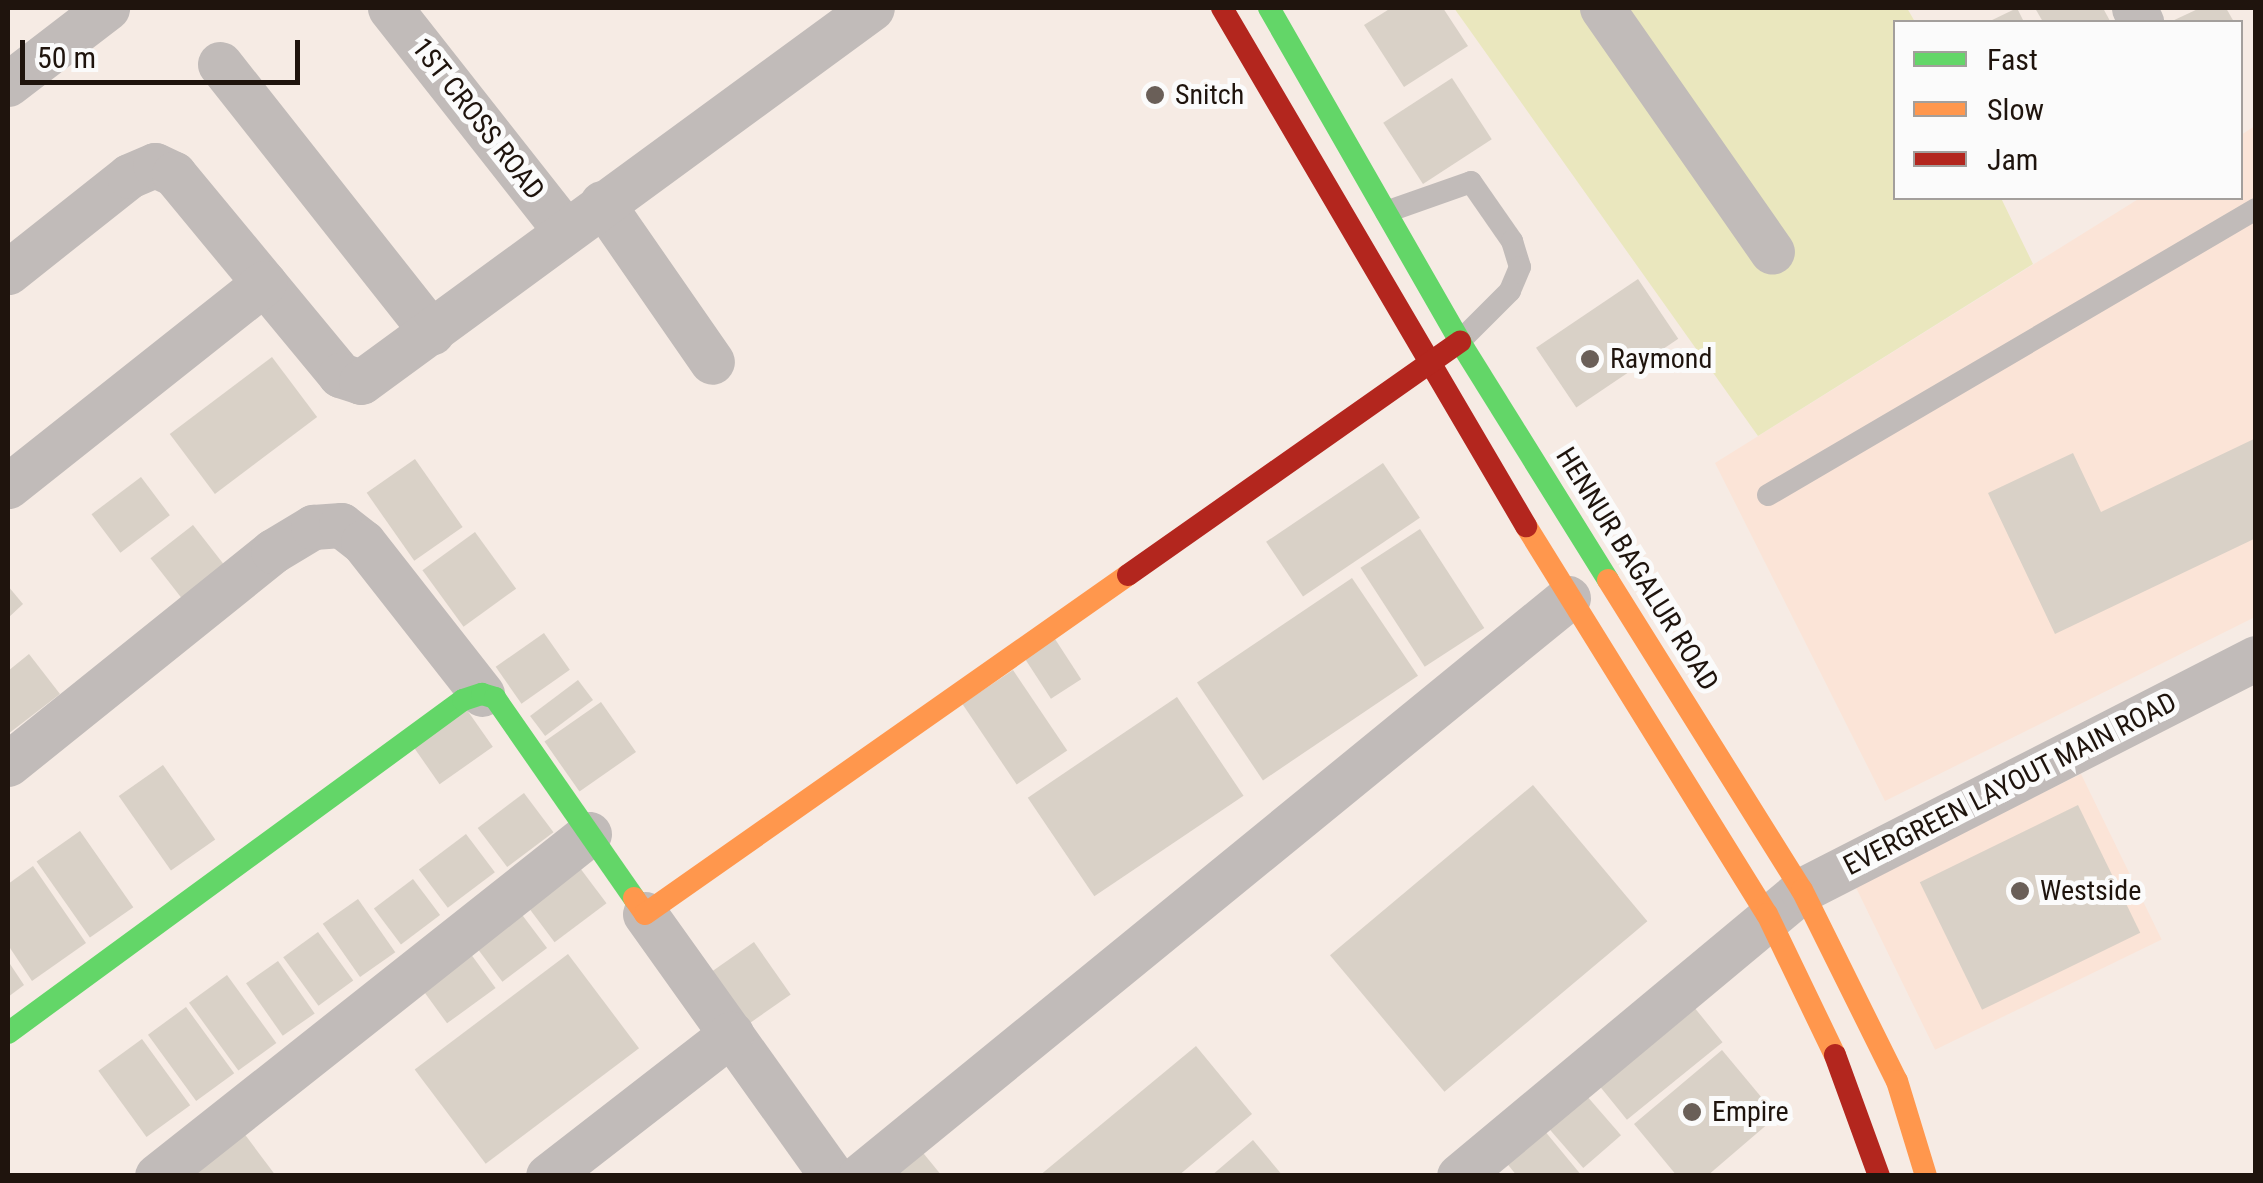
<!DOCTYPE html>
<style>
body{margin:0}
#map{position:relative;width:2263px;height:1183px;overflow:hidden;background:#f6ebe4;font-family:"Roboto Condensed",sans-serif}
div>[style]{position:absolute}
.built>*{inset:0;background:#fbe4d7;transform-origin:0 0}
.green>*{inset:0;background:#eae7be}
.building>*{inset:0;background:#d9d1c7;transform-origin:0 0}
.lane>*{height:22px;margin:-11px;padding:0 11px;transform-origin:11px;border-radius:11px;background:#c1bbb9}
.street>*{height:45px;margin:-22.5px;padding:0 22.5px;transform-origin:22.5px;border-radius:22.5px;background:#c1bbb9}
.fast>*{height:22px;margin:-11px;padding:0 11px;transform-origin:11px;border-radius:11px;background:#63d668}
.slow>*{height:22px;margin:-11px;padding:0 11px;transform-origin:11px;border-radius:11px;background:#ff974d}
.jam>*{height:22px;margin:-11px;padding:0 11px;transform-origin:11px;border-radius:11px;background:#b3261e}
.dots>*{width:28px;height:28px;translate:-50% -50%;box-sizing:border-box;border:5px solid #fbfbfb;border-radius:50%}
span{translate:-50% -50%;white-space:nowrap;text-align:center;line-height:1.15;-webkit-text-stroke:10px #fbfbfb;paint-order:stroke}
.poi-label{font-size:28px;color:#1f140d}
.left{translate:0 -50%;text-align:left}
.street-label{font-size:28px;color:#1f140d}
.frame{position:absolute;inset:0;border:10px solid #1f140d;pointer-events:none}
.legend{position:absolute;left:1893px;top:20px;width:350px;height:180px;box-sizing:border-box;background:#fbfbfb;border:2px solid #a39f9c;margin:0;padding:12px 18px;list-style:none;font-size:30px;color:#1f140d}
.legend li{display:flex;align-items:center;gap:20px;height:50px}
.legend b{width:50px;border:2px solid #a39f9c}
.scale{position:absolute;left:20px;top:40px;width:280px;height:45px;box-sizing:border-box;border:5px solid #1f140d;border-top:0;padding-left:12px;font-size:30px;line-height:35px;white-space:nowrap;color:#1f140d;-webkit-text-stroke:8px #fbfbfb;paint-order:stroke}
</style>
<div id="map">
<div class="built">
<i style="clip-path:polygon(2255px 126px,2255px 617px,1885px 801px,1715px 463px,2140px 198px,2240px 198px,2241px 135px)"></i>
<i style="left:2081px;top:774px;width:184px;height:252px;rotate:64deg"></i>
</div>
<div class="green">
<i style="clip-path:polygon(1454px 8px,1907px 8px,1915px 22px,1896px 22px,1896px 198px,2001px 198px,2033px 264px,1758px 436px)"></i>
</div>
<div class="building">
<i style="clip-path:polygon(1391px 8px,1443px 8px,1468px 46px,1404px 87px,1364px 25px)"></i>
<i style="clip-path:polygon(2017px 8px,2024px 22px,1988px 22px)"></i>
<i style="clip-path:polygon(2035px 8px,2103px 8px,2110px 21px,2043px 22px)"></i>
<i style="clip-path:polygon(2200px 8px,2226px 8px,2234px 22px,2170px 22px)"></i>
<i style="left:1452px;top:78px;width:73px;height:82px;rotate:57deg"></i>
<i style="left:1638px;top:279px;width:72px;height:123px;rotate:56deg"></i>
<i style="left:272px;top:357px;width:75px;height:128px;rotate:53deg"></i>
<i style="clip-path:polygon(2256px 438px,2256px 538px,2055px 634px,1988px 493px,2073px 453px,2101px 512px)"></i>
<i style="left:415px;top:459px;width:83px;height:59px;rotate:55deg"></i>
<i style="left:1383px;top:463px;width:66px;height:141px;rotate:56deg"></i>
<i style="left:141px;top:477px;width:48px;height:62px;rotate:53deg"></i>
<i style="left:193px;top:525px;width:54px;height:54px;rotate:52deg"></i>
<i style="left:1420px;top:529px;width:118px;height:71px;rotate:57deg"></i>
<i style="left:475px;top:532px;width:70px;height:65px;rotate:54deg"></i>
<i style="left:1352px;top:578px;width:118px;height:187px;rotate:56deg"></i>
<i style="clip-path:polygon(8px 586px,23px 604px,8px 618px)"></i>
<i style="left:544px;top:633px;width:45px;height:59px;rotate:55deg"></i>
<i style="left:1055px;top:639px;width:48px;height:36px;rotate:57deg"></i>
<i style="clip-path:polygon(29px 654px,60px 694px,8px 734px,8px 671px)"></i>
<i style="left:1013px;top:670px;width:97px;height:61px;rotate:56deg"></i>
<i style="left:578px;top:680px;width:25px;height:60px;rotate:53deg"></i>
<i style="left:1177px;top:697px;width:119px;height:180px;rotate:56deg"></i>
<i style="left:601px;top:702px;width:61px;height:69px;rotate:55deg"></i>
<i style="left:467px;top:710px;width:45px;height:65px;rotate:55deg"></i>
<i style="left:163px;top:765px;width:91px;height:54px;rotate:55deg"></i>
<i style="left:1533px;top:785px;width:178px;height:265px;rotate:50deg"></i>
<i style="left:524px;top:793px;width:49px;height:58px;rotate:53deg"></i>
<i style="left:2078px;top:805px;width:142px;height:176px;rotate:64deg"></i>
<i style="left:80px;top:831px;width:93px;height:53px;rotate:55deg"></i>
<i style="left:466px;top:834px;width:48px;height:59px;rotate:53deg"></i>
<i style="left:577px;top:864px;width:49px;height:65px;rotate:53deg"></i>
<i style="clip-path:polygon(33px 866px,86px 943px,32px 981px,8px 945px,8px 884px)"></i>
<i style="left:413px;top:879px;width:45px;height:49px;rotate:53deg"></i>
<i style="left:358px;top:899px;width:65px;height:43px;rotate:55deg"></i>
<i style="left:517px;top:908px;width:50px;height:56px;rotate:53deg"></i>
<i style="left:318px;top:932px;width:60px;height:43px;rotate:54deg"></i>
<i style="left:754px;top:942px;width:64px;height:51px;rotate:55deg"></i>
<i style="left:465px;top:946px;width:52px;height:60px;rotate:54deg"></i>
<i style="left:568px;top:954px;width:118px;height:192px;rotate:53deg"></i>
<i style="clip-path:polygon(8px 961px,24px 985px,8px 997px)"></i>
<i style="left:278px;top:961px;width:64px;height:39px;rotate:55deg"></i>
<i style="left:227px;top:975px;width:84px;height:47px;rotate:54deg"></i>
<i style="left:1681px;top:991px;width:66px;height:123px;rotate:51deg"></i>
<i style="left:186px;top:1007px;width:82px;height:47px;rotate:54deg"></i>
<i style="left:142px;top:1039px;width:82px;height:54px;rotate:54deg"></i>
<i style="clip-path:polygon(1196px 1046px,1252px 1114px,1178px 1176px,1039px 1176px)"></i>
<i style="clip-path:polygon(1722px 1050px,1777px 1116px,1707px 1176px,1677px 1176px,1634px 1124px)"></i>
<i style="left:1579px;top:1087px;width:64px;height:50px;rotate:49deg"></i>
<i style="clip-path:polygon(237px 1124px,276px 1176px,187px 1176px)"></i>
<i style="clip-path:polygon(1539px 1124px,1582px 1176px,1517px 1176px,1501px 1156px)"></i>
<i style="clip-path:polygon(1253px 1140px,1283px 1176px,1211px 1176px)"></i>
<i style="clip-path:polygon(915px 1143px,942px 1176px,875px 1176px)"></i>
</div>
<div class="lane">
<i style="left:1386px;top:212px;width:90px;rotate:-19.4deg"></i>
<i style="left:1471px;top:182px;width:72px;rotate:55.2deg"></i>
<i style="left:1512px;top:241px;width:27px;rotate:73deg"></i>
<i style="left:1520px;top:267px;width:26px;rotate:113deg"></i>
<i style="left:1510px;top:291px;width:69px;rotate:135deg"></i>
<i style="left:1768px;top:495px;width:566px;rotate:-30.37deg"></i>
</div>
<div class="street">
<i style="left:390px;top:8px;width:283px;rotate:51.8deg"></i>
<i style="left:1602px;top:8px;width:297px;rotate:55.1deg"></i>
<i style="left:2134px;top:8px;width:16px;rotate:63deg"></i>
<i style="left:220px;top:64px;width:342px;rotate:51.7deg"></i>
<i style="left:8px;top:84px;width:125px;rotate:-37.5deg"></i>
<i style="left:602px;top:203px;width:193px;rotate:55.3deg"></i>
<i style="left:8px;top:272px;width:154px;rotate:-38.4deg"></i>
<i style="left:129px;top:176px;width:28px;rotate:-23deg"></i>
<i style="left:155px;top:165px;width:21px;rotate:25deg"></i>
<i style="left:174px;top:174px;width:261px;rotate:50.4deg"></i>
<i style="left:340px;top:375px;width:22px;rotate:18deg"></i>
<i style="left:361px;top:382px;width:633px;rotate:-36.2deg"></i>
<i style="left:8px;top:486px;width:327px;rotate:-38.4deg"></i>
<i style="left:8px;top:764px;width:340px;rotate:-38.8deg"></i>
<i style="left:273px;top:551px;width:47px;rotate:-31deg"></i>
<i style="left:313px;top:527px;width:28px;rotate:-4deg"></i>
<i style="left:341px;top:525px;width:28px;rotate:38deg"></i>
<i style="left:363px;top:542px;width:193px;rotate:51.9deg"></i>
<i style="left:645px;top:914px;width:322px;rotate:54.5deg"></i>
<i style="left:157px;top:1176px;width:551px;rotate:-38.37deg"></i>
<i style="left:548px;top:1176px;width:232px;rotate:-37.8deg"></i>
<i style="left:860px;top:1176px;width:914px;rotate:-39.23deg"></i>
<i style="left:1459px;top:1176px;width:447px;rotate:-39.8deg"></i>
<i style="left:1802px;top:890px;width:510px;rotate:-27.07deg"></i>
</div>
<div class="fast">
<i style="left:1269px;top:8px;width:385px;rotate:60.2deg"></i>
<i style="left:1460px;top:342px;width:280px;rotate:58.1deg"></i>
<i style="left:8px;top:1033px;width:564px;rotate:-36.2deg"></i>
<i style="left:463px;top:700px;width:20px;rotate:-18deg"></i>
<i style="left:482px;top:694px;width:14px;rotate:17deg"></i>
<i style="left:495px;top:698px;width:244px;rotate:55.2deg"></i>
</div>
<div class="slow">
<i style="left:1526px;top:526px;width:457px;rotate:58.2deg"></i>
<i style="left:1767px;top:914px;width:157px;rotate:64.3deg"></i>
<i style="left:1608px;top:580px;width:366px;rotate:58deg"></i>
<i style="left:1802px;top:890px;width:213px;rotate:63.6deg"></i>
<i style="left:1897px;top:1081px;width:99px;rotate:73deg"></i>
<i style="left:634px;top:898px;width:19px;rotate:55deg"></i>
<i style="left:645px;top:914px;width:590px;rotate:-35.06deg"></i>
</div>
<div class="jam">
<i style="left:1222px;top:8px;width:601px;rotate:59.59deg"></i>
<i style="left:1128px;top:575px;width:406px;rotate:-35.1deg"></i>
<i style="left:1835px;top:1055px;width:129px;rotate:70deg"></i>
</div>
<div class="dots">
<i style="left:1155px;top:95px;background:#6a5f58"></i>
<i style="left:1590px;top:359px;background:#6a5f58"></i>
<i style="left:2020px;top:891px;background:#6a5f58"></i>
<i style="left:1692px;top:1112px;background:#6a5f58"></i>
</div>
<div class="poi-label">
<span class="left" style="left:1175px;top:95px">Snitch</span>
<span class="left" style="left:1610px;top:359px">Raymond</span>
<span class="left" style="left:2040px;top:891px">Westside</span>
<span class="left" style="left:1712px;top:1112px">Empire</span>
</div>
<div class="street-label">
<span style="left:478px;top:119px;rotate:52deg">1ST CROSS ROAD</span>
<span style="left:1637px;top:569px;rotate:58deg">HENNUR BAGALUR ROAD</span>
<span style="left:2010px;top:784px;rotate:-27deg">EVERGREEN LAYOUT MAIN ROAD</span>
</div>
<div class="frame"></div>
<ul class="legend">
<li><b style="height:12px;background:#63d668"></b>Fast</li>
<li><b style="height:12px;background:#ff974d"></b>Slow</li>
<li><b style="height:12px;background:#b3261e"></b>Jam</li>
</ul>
<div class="scale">50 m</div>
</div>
